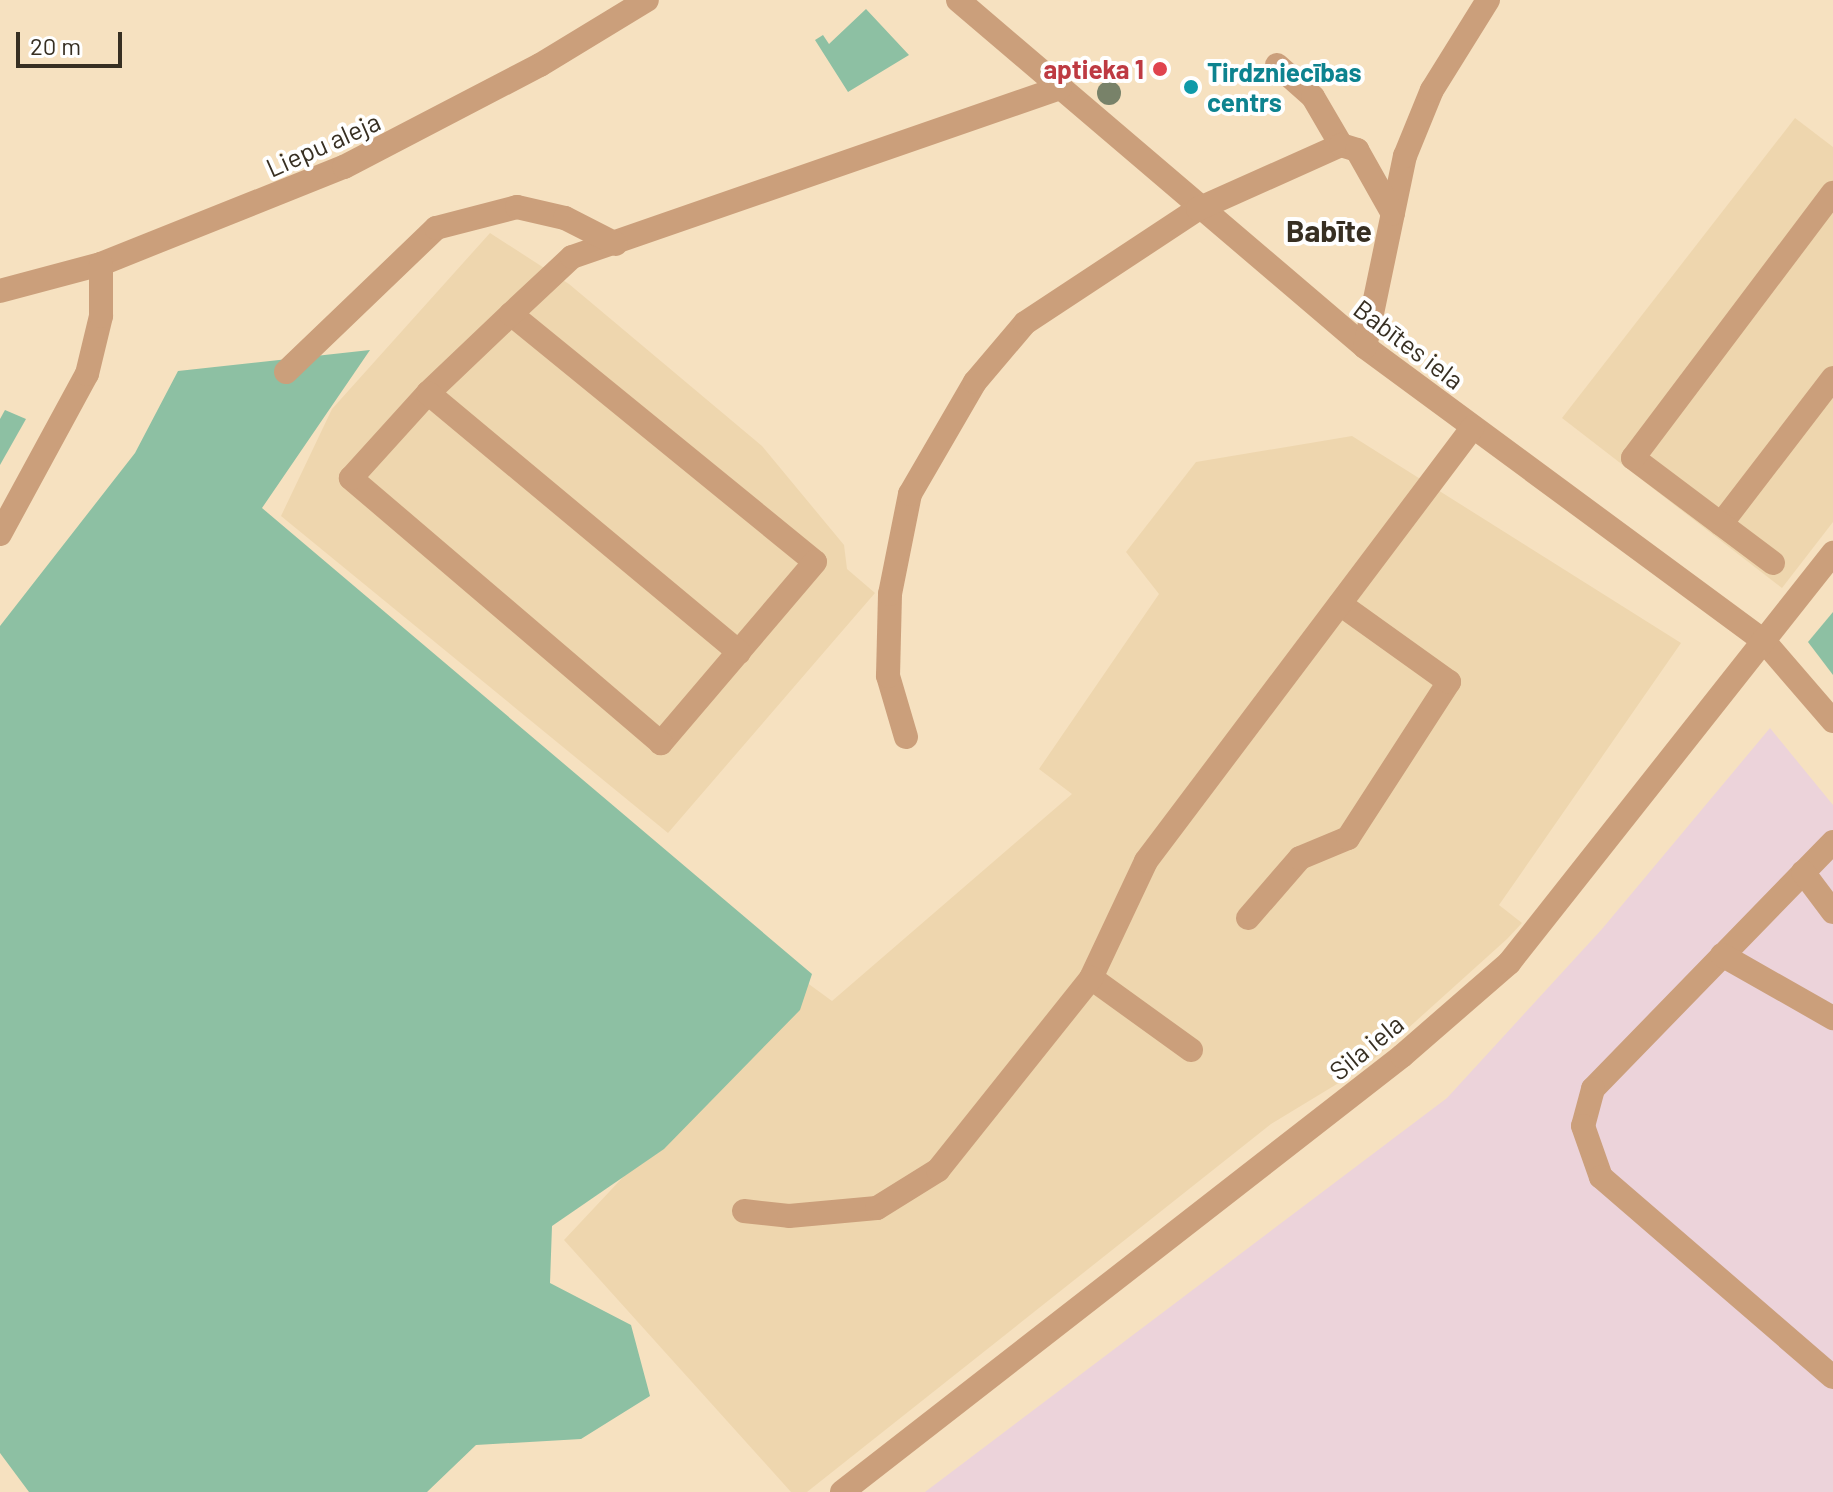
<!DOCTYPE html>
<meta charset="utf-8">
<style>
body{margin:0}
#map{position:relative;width:1833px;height:1492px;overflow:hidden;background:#f6e1c0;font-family:Barlow,sans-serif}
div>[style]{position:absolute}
.commercial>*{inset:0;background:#ecd3da}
.built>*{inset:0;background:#eed6ae}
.green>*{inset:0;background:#8dc0a3}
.minor>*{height:24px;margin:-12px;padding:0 12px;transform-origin:12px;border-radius:12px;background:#cb9f7b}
.trees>*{width:24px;height:24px;margin:-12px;border-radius:50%;background:#788269}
.dots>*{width:22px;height:22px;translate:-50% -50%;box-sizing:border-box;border:4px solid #fff;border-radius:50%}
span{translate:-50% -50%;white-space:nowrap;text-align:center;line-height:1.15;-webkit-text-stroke:8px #fff;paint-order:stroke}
.health-label{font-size:26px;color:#be3a42;font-weight:700}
.right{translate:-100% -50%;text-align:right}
.culture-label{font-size:26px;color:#0d838f;font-weight:700}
.left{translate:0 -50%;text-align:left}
.street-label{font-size:26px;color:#372f22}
.quarter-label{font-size:30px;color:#372f22;font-weight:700}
.scale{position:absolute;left:16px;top:32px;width:106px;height:36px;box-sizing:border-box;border:4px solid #372f22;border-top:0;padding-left:10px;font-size:24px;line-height:28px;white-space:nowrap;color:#372f22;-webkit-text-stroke:6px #fff;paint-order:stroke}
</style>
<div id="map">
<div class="commercial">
<i style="clip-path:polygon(1770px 728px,1833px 805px,1833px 1492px,925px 1492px,1447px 1098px,1602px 929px)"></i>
</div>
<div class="built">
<i style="clip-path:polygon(1795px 118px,1833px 147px,1833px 522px,1782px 588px,1562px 418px)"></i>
<i style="clip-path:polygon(490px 233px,569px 284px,762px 446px,844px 545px,847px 569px,875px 593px,668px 833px,281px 516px,332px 409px)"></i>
<i style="clip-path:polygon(1352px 436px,1681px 643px,1499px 905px,1522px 923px,1507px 939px,1365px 1067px,1271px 1124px,807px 1492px,791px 1492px,564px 1240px,806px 982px,832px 1001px,1072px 794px,1039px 769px,1159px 594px,1126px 552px,1196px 462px)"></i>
</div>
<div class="green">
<i style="clip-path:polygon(866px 9px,909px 55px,848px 92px,815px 40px,823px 35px,829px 44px)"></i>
<i style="clip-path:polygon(370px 350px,262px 508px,812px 974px,800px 1010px,664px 1149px,552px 1226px,550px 1283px,631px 1325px,650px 1396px,581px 1439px,476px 1445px,427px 1492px,29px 1492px,0 1453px,0 626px,135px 453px,178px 371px)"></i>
<i style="clip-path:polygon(5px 410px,26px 419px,0 465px,0 419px)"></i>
<i style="clip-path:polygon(1833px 612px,1833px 675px,1808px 642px)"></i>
</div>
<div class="minor">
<i style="left:958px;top:0;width:535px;rotate:40.45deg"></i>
<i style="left:1365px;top:347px;width:494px;rotate:36.4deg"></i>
<i style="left:1763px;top:640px;width:107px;rotate:49.2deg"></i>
<i style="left:1277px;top:65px;width:48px;rotate:41.6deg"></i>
<i style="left:1313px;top:97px;width:56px;rotate:59.7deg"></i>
<i style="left:0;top:291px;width:105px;rotate:-15deg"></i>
<i style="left:101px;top:264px;width:262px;rotate:-21.8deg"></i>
<i style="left:344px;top:167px;width:221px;rotate:-27.5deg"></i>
<i style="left:540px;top:65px;width:125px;rotate:-31.3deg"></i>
<i style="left:511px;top:314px;width:392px;rotate:39.2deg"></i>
<i style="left:815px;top:562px;width:238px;rotate:130.4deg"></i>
<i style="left:661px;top:743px;width:408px;rotate:-139.5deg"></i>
<i style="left:351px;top:478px;width:115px;rotate:-47.8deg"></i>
<i style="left:428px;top:393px;width:115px;rotate:-43.6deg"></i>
<i style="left:511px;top:314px;width:83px;rotate:-43.1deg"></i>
<i style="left:572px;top:257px;width:516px;rotate:-19.1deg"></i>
<i style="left:1365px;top:347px;width:195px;rotate:-78.2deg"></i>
<i style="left:1405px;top:156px;width:71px;rotate:-67.8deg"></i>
<i style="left:1432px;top:90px;width:106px;rotate:-58.1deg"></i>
<i style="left:286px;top:372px;width:208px;rotate:-43.8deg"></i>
<i style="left:436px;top:228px;width:84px;rotate:-14.5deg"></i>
<i style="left:517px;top:207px;width:49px;rotate:12.9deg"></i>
<i style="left:565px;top:218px;width:57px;rotate:27deg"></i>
<i style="left:428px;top:393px;width:405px;rotate:39.8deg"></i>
<i style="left:1721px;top:524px;width:184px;rotate:-52.5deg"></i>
<i style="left:0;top:534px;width:182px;rotate:-61.5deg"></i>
<i style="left:87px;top:374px;width:60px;rotate:-76.4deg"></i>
<i style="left:101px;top:316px;width:52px;rotate:-90deg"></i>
<i style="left:1773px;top:563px;width:175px;rotate:-143.1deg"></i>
<i style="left:1633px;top:458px;width:332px;rotate:-53deg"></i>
<i style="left:906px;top:737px;width:64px;rotate:-106.4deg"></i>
<i style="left:888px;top:676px;width:82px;rotate:-88.6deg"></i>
<i style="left:890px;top:594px;width:102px;rotate:-78.7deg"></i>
<i style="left:910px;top:494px;width:129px;rotate:-59.9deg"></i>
<i style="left:975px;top:382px;width:77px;rotate:-49.7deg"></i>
<i style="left:1025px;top:323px;width:207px;rotate:-33.4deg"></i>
<i style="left:1198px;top:209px;width:157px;rotate:-24.1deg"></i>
<i style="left:1341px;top:145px;width:17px;rotate:17deg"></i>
<i style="left:1357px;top:150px;width:73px;rotate:60.6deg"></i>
<i style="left:1833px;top:842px;width:344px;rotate:134.2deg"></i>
<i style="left:1593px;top:1089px;width:38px;rotate:105deg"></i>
<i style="left:1583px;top:1126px;width:54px;rotate:70.6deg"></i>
<i style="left:1601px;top:1177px;width:306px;rotate:40.8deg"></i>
<i style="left:1803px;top:872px;width:50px;rotate:53.1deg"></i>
<i style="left:1248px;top:918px;width:79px;rotate:-49.1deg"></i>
<i style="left:1300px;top:858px;width:52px;rotate:-22.6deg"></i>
<i style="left:1348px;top:838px;width:186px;rotate:-57.1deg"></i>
<i style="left:1449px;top:682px;width:134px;rotate:-144.4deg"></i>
<i style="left:1722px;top:955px;width:128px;rotate:29.6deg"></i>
<i style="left:1191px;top:1050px;width:123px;rotate:-144.2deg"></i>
<i style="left:1091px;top:978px;width:129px;rotate:-64.8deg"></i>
<i style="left:1146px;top:861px;width:543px;rotate:-53deg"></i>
<i style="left:744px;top:1211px;width:45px;rotate:6.3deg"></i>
<i style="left:789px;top:1216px;width:88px;rotate:-5.2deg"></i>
<i style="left:877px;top:1208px;width:72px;rotate:-31.9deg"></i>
<i style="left:938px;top:1170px;width:246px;rotate:-51.4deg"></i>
<i style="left:842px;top:1492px;width:710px;rotate:-37.9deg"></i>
<i style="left:1402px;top:1056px;width:142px;rotate:-41deg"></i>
<i style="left:1509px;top:963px;width:523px;rotate:-51.68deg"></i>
</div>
<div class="trees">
<i style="left:1109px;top:93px"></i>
</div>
<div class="dots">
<i style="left:1160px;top:69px;background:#e0444e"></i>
<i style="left:1191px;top:87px;background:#0f9aa8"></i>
</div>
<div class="health-label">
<span class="right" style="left:1144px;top:69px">aptieka 1</span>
</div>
<div class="culture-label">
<span class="left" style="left:1207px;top:87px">Tirdzniecības<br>centrs</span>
</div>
<div class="street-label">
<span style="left:323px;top:144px;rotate:-24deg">Liepu aleja</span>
<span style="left:1409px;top:344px;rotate:37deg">Babītes iela</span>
<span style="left:1366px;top:1047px;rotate:-39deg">Sila iela</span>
</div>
<div class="quarter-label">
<span style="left:1329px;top:230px">Babīte</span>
</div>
<div class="scale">20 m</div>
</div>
